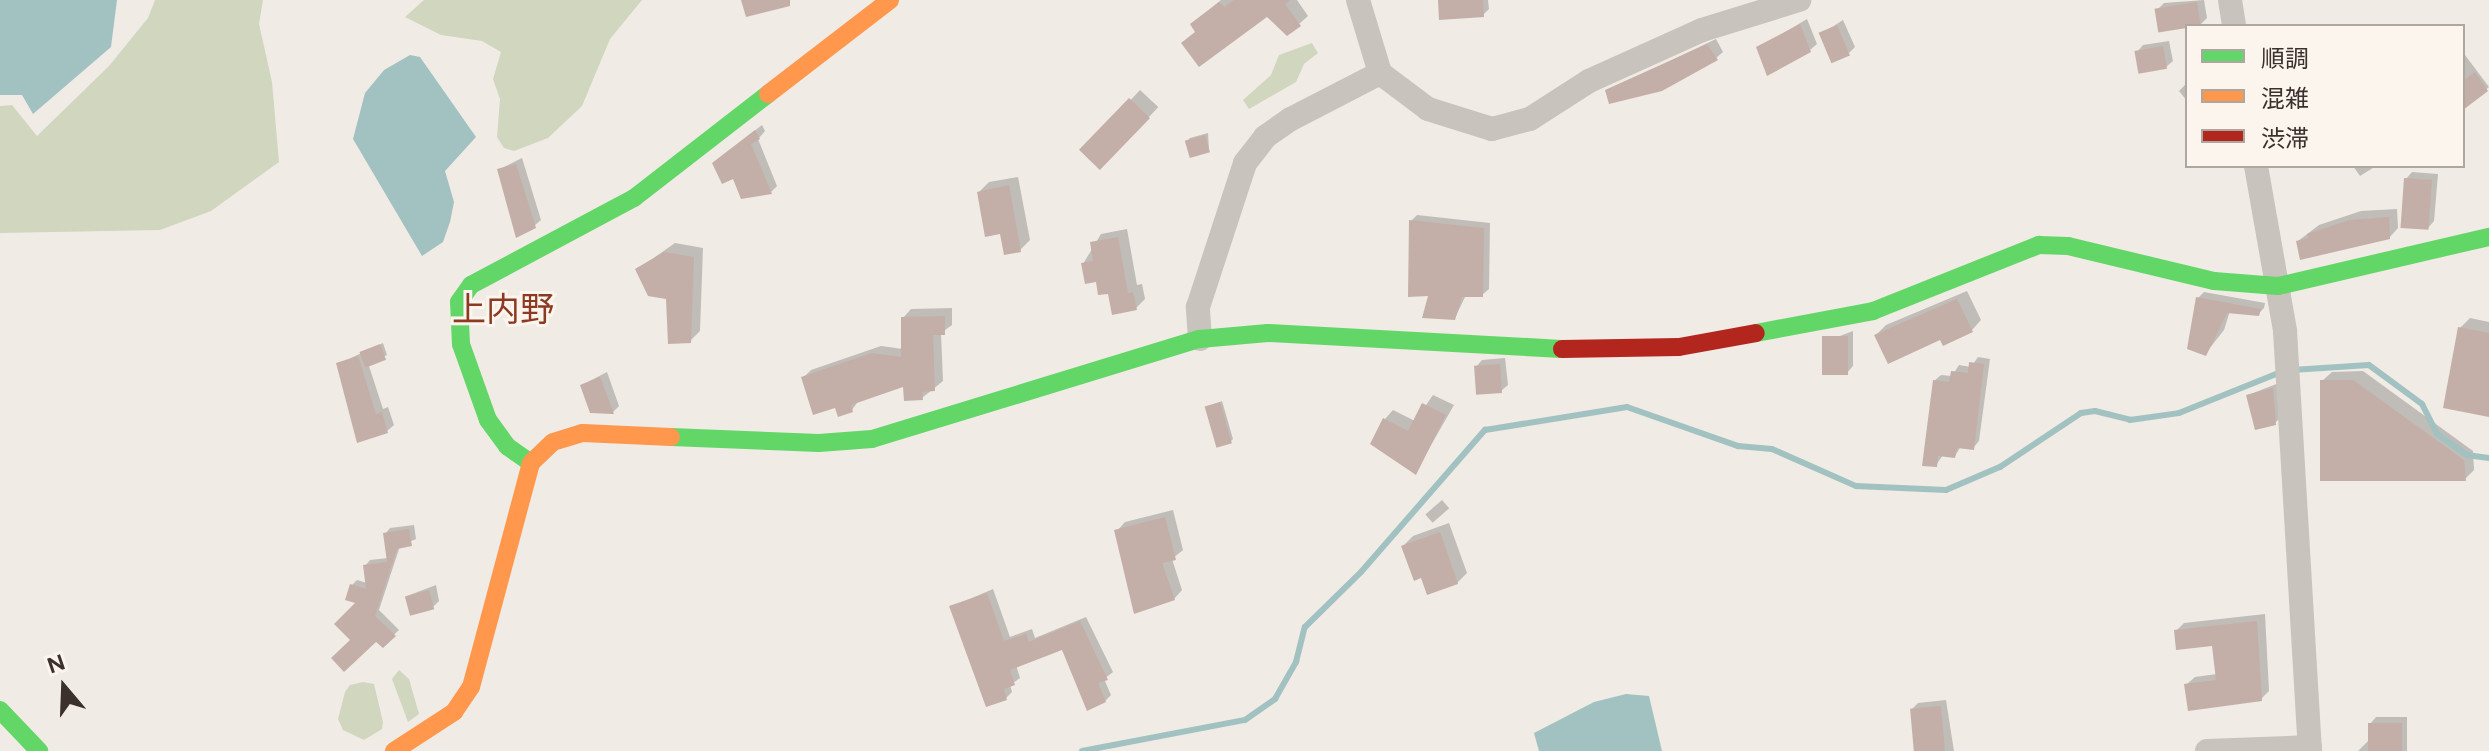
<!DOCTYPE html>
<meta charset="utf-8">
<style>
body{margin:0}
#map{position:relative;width:2489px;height:751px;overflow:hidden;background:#f0ebe5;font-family:Figtree,"Noto Sans JP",sans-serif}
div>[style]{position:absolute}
.green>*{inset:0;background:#d1d6bf}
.water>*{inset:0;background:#a1c2c1}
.shadow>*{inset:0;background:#0003;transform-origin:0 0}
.stream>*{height:6px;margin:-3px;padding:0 3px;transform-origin:3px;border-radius:3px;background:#a1c2c1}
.building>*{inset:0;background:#c3afa7;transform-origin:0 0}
.street>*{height:24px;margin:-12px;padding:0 12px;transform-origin:12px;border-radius:12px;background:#c9c3be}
.fast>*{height:18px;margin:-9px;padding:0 9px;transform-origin:9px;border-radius:9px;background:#63d668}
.slow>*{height:18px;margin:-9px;padding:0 9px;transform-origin:9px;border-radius:9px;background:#ff974d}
.jam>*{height:18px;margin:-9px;padding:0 9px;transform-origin:9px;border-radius:9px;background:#b3261e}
span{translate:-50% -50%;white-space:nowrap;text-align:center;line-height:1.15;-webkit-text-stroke:6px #fbf5ee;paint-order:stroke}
.quarter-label{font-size:34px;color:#8c3b22}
.legend{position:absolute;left:2185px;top:24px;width:280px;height:144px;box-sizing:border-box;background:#fbf5ee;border:2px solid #aea6a0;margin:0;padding:10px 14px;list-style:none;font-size:24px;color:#3b302b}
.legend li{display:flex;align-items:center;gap:16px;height:40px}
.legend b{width:40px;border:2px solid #aea6a0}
.north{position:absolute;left:24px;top:647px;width:80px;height:80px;-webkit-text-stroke:6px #fbf5ee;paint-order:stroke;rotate:341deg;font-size:22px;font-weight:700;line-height:32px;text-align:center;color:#3b302b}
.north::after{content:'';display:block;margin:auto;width:28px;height:36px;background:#3b302b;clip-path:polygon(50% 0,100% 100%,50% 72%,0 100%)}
</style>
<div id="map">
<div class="green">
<i style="clip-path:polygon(155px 0,263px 0,259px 24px,272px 82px,279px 162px,211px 211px,160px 230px,0 233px,0 106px,12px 105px,37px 136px,109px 66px,148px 18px)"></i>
<i style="clip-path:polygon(424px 0,642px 0,610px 39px,582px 106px,548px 138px,514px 151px,504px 148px,497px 137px,500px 99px,493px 79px,501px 52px,482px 41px,441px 35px,405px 17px)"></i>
<i style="clip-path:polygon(1312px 43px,1318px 53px,1304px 64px,1296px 82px,1249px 109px,1243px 100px,1271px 75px,1279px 55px)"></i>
<i style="clip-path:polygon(399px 670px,409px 679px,419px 714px,408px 722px,392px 679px)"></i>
<i style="clip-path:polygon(363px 682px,374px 684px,383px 722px,382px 729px,364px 740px,343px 730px,338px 719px,345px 692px,350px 685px)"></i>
</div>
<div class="water">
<i style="clip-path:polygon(0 0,117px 0,111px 47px,33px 114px,22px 95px,0 95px)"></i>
<i style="clip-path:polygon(410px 55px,420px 57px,476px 137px,445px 171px,454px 202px,450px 222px,443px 242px,422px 256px,353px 139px,365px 93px,384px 70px)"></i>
<i style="clip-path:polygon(1626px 694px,1649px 696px,1662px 751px,1539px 751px,1534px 733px,1594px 702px)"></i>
</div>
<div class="shadow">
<i style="clip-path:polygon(1221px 0,1297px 0,1308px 16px,1299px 24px,1267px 15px,1197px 31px,1192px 24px)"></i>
<i style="clip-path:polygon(1440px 0,1488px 0,1489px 9px,1483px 15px)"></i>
<i style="clip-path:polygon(2204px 0,2207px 18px,2201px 24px,2157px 10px,2164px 3px)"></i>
<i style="clip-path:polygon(1807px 19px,1817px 44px,1810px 50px,1759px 48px)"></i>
<i style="clip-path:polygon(1843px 20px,1855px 47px,1849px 53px,1821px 34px)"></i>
<i style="clip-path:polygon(1716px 39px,1723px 52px,1716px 58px,1607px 91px)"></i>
<i style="clip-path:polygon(2169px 41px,2173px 61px,2166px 67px,2137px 52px,2143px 45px)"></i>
<i style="clip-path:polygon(2465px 55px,2489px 87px,2463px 108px,2463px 56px)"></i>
<i style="clip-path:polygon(2187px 83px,2187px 101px,2179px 91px)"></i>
<i style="left:1140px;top:90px;width:25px;height:83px;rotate:43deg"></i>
<i style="clip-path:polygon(762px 125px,765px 131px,758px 139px,777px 186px,771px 192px,721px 157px)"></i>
<i style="clip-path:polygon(1208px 133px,1209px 150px,1187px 141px,1190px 138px)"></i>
<i style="clip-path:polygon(522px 158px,541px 220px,534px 226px,500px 169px)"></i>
<i style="clip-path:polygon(2353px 166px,2376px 166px,2360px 176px)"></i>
<i style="clip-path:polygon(2412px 172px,2438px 174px,2434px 221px,2428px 228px,2406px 179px)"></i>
<i style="clip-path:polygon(1018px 177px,1030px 240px,1020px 250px,1002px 232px,979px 192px,989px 182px)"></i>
<i style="clip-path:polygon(2397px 209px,2398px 228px,2389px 238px,2298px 241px,2319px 225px,2361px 211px)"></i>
<i style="clip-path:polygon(1417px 215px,1490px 223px,1489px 289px,1482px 295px,1466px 295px,1455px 318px,1431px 294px,1411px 221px)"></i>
<i style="clip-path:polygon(1127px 229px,1137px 285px,1142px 284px,1145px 299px,1136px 308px,1083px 264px,1101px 234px)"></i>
<i style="clip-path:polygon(675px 243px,703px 248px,700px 331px,690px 341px,668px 297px,638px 269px)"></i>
<i style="clip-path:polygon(1967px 291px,1981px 320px,1972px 330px,1941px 337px,1876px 335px,1886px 325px)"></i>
<i style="clip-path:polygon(2204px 292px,2265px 303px,2264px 308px,2258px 314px,2230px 311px,2224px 330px,2206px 353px,2198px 298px)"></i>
<i style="clip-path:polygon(952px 308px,952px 325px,941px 333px,943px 381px,922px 398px,905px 385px,859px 400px,852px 410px,836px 405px,803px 378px,811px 370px,881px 346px,903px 349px,903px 318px,911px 309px)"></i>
<i style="clip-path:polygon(2470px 318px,2489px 322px,2489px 415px,2460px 328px)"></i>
<i style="clip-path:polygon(1853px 331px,1853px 366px,1847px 373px,1824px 342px)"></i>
<i style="clip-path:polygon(383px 343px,387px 355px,368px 363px,383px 409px,388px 407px,394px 425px,387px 431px,338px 364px)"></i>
<i style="clip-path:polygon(1978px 357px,1990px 359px,1979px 441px,1973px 448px,1961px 446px,1955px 456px,1943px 455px,1936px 465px,1934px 381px,1941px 375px,1952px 376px,1959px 365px,1971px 367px)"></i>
<i style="clip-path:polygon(1505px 358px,1508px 385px,1501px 391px,1476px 367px,1482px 360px)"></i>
<i style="clip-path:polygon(2363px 371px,2473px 451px,2474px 470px,2465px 479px,2322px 381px,2332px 372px)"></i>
<i style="clip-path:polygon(607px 372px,619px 406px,613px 412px,582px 385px)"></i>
<i style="clip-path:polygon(2279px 383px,2281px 417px,2275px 423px,2248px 395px)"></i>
<i style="clip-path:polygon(1433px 395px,1454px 405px,1415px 473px,1385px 419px,1393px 410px,1415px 421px)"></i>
<i style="clip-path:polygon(1222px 401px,1233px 439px,1231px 441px,1207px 407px)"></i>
<i style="left:1442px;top:500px;width:11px;height:22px;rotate:49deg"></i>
<i style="clip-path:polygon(1173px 510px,1183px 550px,1172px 559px,1182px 590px,1174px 599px,1117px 531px,1125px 522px)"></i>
<i style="clip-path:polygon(1449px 523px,1467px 573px,1457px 583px,1422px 575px,1403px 546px,1413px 536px)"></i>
<i style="clip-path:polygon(414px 525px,416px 539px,400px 546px,379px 610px,399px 630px,383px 645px,377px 639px,353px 640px,359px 603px,352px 585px,357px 580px,367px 583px,365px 566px,370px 560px,388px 558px,385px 534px,390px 528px)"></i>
<i style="clip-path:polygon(436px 585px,439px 601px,433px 607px,407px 596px)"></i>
<i style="clip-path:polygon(993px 589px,1010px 637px,1032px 629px,1035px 638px,1086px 617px,1113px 672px,1104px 679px,1111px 695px,1105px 701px,1063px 648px,1016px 665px,1020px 678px,1010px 685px,1012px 692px,1006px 698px,951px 607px)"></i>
<i style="clip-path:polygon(2265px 614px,2269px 691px,2261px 699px,2186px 685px,2195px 677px,2217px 674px,2213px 643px,2176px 631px,2184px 623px)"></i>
<i style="clip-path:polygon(1946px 700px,1954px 751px,1915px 751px,1912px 709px,1918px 703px)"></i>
<i style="clip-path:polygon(2376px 717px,2407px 717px,2407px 751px,2358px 751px,2370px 739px,2370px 724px)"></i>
</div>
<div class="stream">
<i style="left:2292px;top:370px;width:77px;rotate:-3.7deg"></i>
<i style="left:2369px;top:365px;width:66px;rotate:36.3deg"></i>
<i style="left:2422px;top:404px;width:34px;rotate:63deg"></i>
<i style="left:2437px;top:434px;width:37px;rotate:35deg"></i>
<i style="left:2467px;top:455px;width:22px;rotate:8deg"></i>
<i style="left:1082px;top:751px;width:166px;rotate:-10.8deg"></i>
<i style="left:1245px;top:720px;width:37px;rotate:-35deg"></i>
<i style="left:1275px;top:699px;width:43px;rotate:-60.4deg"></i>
<i style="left:1296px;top:662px;width:36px;rotate:-76deg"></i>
<i style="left:1305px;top:627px;width:78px;rotate:-44.5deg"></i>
<i style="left:1361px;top:572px;width:189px;rotate:-48.9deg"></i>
<i style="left:1485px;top:430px;width:144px;rotate:-9.2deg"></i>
<i style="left:1627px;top:407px;width:118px;rotate:19.4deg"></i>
<i style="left:1738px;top:446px;width:34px;rotate:5deg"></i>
<i style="left:1772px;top:449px;width:92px;rotate:23.8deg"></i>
<i style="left:1856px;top:486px;width:90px;rotate:2.5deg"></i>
<i style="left:1946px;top:490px;width:59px;rotate:-23.1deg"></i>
<i style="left:2000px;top:467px;width:97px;rotate:-33.7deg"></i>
<i style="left:2081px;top:413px;width:14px;rotate:-8deg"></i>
<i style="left:2095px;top:411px;width:36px;rotate:14deg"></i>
<i style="left:2130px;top:420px;width:49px;rotate:-8.1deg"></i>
<i style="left:2179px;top:413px;width:110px;rotate:-21.9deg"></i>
</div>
<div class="building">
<i style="clip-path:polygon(741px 0,790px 0,790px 6px,746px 17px)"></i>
<i style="clip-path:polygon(1234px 0,1290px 0,1285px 4px,1301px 26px,1287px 36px,1267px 17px,1199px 67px,1181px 43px,1195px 32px,1190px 24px,1219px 2px,1224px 7px)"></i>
<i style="clip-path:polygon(1438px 0,1483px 0,1484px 17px,1439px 20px)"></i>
<i style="left:2197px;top:2px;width:24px;height:43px;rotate:81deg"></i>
<i style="clip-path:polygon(1800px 24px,1811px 52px,1767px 76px,1756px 47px)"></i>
<i style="left:1837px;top:25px;width:33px;height:20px;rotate:67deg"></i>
<i style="clip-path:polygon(1707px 44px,1718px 60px,1662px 91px,1609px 104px,1605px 90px)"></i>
<i style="left:2163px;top:46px;width:23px;height:29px;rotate:80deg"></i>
<i style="clip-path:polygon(2475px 72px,2488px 91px,2463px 110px,2463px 81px)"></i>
<i style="left:1129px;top:98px;width:29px;height:72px;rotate:44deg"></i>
<i style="clip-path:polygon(755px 130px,760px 139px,751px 144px,772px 194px,741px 199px,733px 179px,722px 184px,712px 163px)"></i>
<i style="left:1205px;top:135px;width:18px;height:21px;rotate:74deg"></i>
<i style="clip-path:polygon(516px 164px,536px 228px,516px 238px,497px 169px)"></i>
<i style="left:2404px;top:178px;width:28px;height:50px;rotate:4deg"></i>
<i style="clip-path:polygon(1009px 185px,1021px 252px,1004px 255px,1000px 234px,985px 237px,977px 192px)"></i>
<i style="clip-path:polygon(2389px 217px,2390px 239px,2300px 260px,2296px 241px,2308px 238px,2307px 234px,2350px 220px)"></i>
<i style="clip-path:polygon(1409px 220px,1484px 228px,1483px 297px,1462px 297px,1455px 320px,1422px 318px,1428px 296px,1408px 297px)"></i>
<i style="clip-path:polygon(1118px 237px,1128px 293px,1133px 292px,1137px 310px,1112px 315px,1108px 294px,1098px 295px,1096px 282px,1085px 284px,1081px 263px,1093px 261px,1090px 242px)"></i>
<i style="clip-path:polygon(664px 252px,694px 257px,691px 343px,668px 344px,666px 299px,648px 296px,635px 269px)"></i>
<i style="clip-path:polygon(2196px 297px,2261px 309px,2259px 316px,2227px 313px,2206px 356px,2187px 349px)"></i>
<i style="clip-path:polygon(1957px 299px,1973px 332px,1943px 346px,1940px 340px,1888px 364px,1874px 335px)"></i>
<i style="clip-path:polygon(945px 316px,945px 335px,933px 335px,935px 391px,922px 392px,923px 400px,904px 401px,903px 387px,851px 405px,853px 412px,838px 417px,835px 408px,813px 415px,801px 377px,872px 353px,901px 357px,901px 317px)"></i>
<i style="clip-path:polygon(2458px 327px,2489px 333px,2489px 417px,2443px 408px)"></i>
<i style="left:1848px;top:336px;width:39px;height:26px;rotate:90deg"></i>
<i style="left:380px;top:344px;width:17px;height:22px;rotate:69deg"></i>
<i style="clip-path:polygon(358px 356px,376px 414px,382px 412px,388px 433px,357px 443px,336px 363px)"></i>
<i style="clip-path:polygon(1969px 362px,1984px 364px,1974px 450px,1957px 448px,1955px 458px,1938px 456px,1937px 467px,1922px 466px,1933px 380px,1949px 382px,1951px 371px,1968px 373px)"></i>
<i style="left:1500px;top:364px;width:29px;height:26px;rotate:86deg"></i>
<i style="clip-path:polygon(600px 377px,614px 414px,613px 414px,590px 413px,580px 385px)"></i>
<i style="clip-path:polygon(2320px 380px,2353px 380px,2464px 460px,2466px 481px,2320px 481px)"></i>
<i style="clip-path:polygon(2273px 388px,2276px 425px,2255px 430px,2246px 395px)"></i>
<i style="left:1220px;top:402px;width:43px;height:16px;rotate:74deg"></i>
<i style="clip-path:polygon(1422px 403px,1446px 415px,1416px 475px,1370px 444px,1383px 418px,1408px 431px)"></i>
<i style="clip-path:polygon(1165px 517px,1176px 560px,1162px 563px,1175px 600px,1134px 614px,1114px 530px)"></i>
<i style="clip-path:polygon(409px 529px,412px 546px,397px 549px,375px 616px,396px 636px,383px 648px,376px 642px,344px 672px,331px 658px,350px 640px,334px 624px,355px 603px,345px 600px,350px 584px,366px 589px,363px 565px,387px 562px,383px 533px)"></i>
<i style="clip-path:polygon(1440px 532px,1458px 584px,1427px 595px,1421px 578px,1414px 581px,1401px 546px)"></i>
<i style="left:429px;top:590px;width:20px;height:25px;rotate:75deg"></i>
<i style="clip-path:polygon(987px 593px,1004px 641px,1026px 634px,1029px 642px,1080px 621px,1108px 680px,1098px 683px,1106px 702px,1087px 711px,1062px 650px,1010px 670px,1015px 685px,1004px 689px,1007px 700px,986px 707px,949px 606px)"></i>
<i style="clip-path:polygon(2257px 621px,2262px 701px,2188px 711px,2184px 684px,2216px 680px,2212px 646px,2176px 650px,2174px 630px)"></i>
<i style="left:1941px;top:706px;width:45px;height:31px;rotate:85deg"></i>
<i style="left:2368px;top:723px;width:34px;height:28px"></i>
</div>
<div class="street">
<i style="left:1358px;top:0;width:76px;rotate:73.2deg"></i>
<i style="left:1380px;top:73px;width:60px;rotate:36.9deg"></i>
<i style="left:1428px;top:109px;width:67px;rotate:17.4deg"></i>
<i style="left:1492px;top:129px;width:39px;rotate:-15deg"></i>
<i style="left:1530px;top:119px;width:70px;rotate:-32.8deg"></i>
<i style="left:1589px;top:81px;width:124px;rotate:-24.3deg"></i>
<i style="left:1702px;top:30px;width:102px;rotate:-17.2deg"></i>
<i style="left:2230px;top:0;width:26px;rotate:81deg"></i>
<i style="left:2256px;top:166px;width:168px;rotate:80deg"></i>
<i style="left:2285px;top:331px;width:421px;rotate:86.6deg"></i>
<i style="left:1200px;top:339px;width:32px;rotate:-94deg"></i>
<i style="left:1198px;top:307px;width:151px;rotate:-71.9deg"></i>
<i style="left:1245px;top:163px;width:33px;rotate:-52deg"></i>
<i style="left:1265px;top:137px;width:32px;rotate:-35deg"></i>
<i style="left:1291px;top:119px;width:100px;rotate:-27.3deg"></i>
<i style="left:2207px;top:751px;width:103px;rotate:-2.2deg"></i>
</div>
<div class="fast">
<i style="left:1756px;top:333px;width:119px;rotate:-10.6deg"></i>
<i style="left:1873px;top:311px;width:179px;rotate:-21.7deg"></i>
<i style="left:2039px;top:245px;width:29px;rotate:2deg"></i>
<i style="left:2068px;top:246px;width:150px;rotate:13.5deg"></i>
<i style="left:2214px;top:281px;width:64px;rotate:4.5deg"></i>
<i style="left:2278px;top:286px;width:217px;rotate:-13.1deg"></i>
<i style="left:671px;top:437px;width:148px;rotate:2.3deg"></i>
<i style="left:819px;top:443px;width:53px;rotate:-4.3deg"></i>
<i style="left:872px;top:439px;width:343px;rotate:-17deg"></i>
<i style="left:1200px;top:339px;width:68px;rotate:-5deg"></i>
<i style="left:1268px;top:333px;width:294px;rotate:3.1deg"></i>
<i style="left:531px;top:463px;width:29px;rotate:-145deg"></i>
<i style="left:507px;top:446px;width:32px;rotate:-126deg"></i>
<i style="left:488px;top:420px;width:81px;rotate:-109.6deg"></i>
<i style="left:461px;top:344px;width:42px;rotate:-92.7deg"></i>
<i style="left:459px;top:302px;width:21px;rotate:-55deg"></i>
<i style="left:471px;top:285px;width:185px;rotate:-28.1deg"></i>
<i style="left:634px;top:198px;width:170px;rotate:-37.8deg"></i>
<i style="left:0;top:710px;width:57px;rotate:46.4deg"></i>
</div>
<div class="slow">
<i style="left:768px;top:94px;width:154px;rotate:-37.6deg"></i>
<i style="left:394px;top:751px;width:72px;rotate:-33deg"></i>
<i style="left:454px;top:712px;width:30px;rotate:-56deg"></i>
<i style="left:471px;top:687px;width:232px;rotate:-75deg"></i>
<i style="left:531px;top:463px;width:30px;rotate:-44deg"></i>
<i style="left:553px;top:442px;width:31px;rotate:-17deg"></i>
<i style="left:583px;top:433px;width:88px;rotate:2.6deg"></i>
</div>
<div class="jam">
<i style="left:1562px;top:349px;width:117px;rotate:-1deg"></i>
<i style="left:1679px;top:347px;width:78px;rotate:-10.3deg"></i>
</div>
<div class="quarter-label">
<span style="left:503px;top:310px">上内野</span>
</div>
<ul class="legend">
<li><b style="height:10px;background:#63d668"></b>順調</li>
<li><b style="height:10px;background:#ff974d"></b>混雑</li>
<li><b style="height:10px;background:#b3261e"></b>渋滞</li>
</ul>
<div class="north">N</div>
</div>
